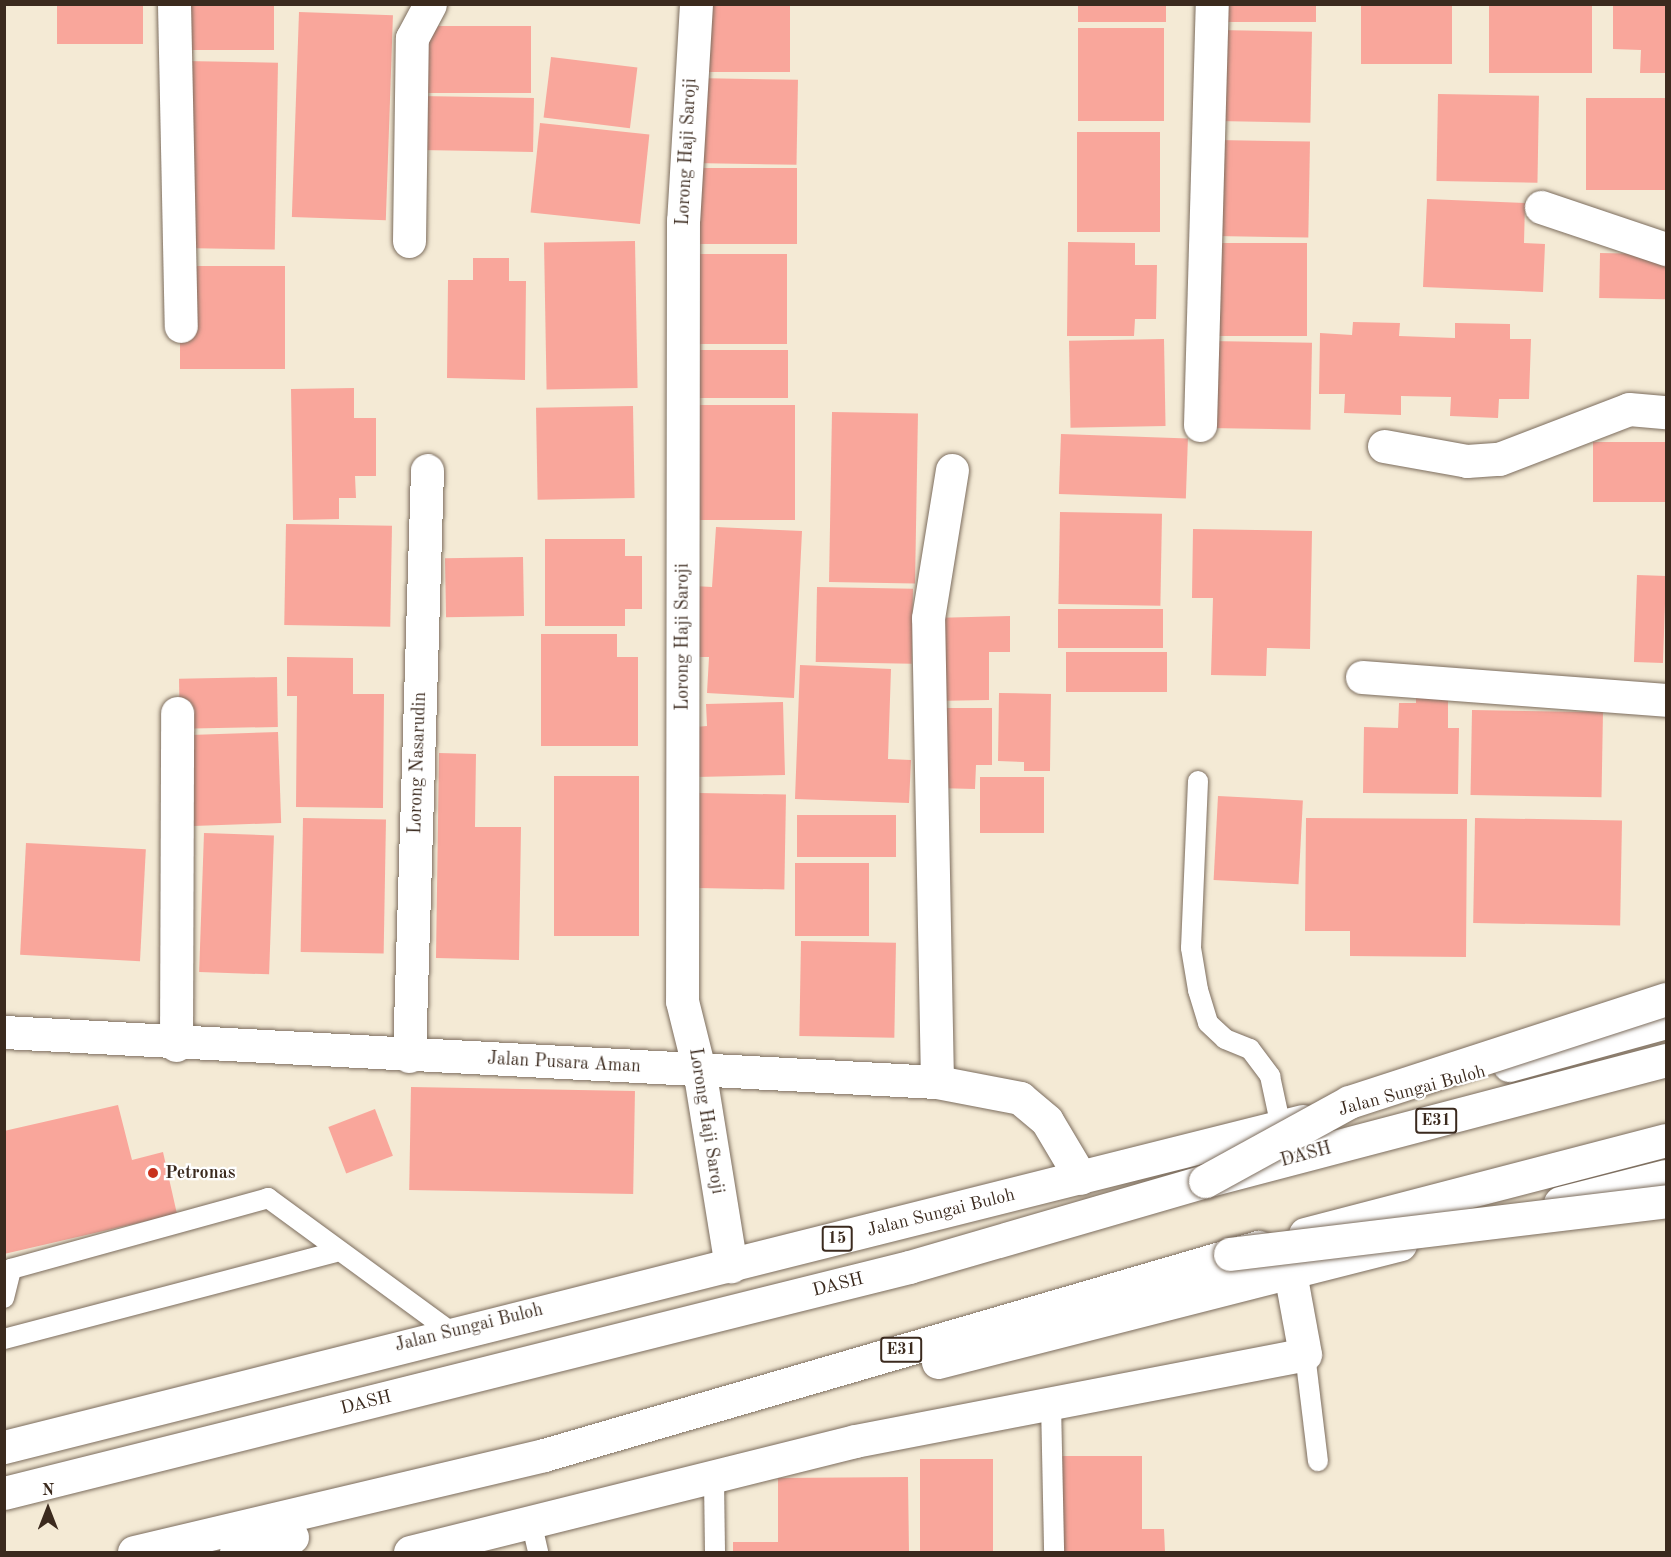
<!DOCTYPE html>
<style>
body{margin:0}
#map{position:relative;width:1671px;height:1557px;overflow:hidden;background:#f4ead5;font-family:"Old Standard TT",serif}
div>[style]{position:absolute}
.building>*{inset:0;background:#f9a69b;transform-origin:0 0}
.roads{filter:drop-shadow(0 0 2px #7c6d5e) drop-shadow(0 0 2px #7c6d5e)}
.lane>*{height:20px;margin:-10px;padding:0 10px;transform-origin:10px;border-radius:10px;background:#fff}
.street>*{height:33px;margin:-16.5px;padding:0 16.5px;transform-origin:16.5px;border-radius:16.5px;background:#fff}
.highway>*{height:33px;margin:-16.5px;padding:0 16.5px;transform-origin:16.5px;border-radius:16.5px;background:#fff}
.bridges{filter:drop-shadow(0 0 2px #7c6d5e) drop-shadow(0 0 2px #7c6d5e)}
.highway-bridge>*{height:33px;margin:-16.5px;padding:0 16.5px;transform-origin:16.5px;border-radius:16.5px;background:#fff}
.dots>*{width:16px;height:16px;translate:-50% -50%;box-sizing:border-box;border:3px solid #fff;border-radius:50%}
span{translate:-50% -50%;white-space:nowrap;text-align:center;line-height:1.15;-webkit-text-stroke:4.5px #fff;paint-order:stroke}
.shield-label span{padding:2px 4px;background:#fff;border:2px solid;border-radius:4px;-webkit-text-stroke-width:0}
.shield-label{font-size:16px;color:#3b2a1e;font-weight:700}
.street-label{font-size:18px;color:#3b2a1e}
.poi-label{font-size:18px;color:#3b2a1e;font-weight:700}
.left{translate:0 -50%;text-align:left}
.frame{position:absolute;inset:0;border:6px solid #3b2a1e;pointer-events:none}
.north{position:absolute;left:18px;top:1479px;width:60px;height:60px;-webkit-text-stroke:4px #fff;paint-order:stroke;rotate:0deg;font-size:16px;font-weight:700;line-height:24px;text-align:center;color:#3b2a1e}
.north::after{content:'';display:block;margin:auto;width:21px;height:27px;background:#3b2a1e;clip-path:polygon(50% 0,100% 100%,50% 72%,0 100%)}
</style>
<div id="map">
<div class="building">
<i style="left:57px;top:4px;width:86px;height:40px"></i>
<i style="left:181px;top:4px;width:93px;height:46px"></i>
<i style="left:700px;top:4px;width:90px;height:68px"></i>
<i style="left:1078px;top:4px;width:88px;height:18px"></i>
<i style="left:1220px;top:4px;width:96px;height:18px"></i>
<i style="left:1361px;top:4px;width:91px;height:60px"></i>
<i style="left:1489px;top:4px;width:103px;height:69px"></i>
<i style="clip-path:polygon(1613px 4px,1666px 4px,1666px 73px,1640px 73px,1641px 50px,1613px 49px)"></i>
<i style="left:299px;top:12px;width:94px;height:205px;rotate:2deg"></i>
<i style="left:423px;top:26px;width:108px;height:67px"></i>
<i style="left:1078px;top:28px;width:86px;height:93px"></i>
<i style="left:1218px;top:30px;width:94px;height:91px;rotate:1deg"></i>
<i style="left:551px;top:57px;width:87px;height:61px;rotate:7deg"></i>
<i style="left:184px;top:61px;width:94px;height:187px;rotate:1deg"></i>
<i style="left:694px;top:78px;width:104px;height:85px;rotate:1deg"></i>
<i style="left:1438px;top:94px;width:101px;height:87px;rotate:1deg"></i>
<i style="left:420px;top:96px;width:114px;height:54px;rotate:1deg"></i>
<i style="left:1586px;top:98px;width:80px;height:92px"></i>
<i style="left:540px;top:123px;width:110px;height:90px;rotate:6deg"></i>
<i style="left:1077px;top:132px;width:83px;height:100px"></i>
<i style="left:1217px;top:140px;width:93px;height:96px;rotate:1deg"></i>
<i style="left:797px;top:168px;width:76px;height:109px;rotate:90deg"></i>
<i style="clip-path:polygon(1427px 199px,1525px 203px,1524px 243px,1545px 244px,1543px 292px,1423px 287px)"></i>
<i style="left:635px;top:241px;width:147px;height:91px;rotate:89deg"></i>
<i style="clip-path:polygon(1068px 242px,1135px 243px,1135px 265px,1157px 265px,1156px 319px,1135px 319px,1134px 336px,1067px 336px)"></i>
<i style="left:1214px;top:243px;width:93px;height:93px"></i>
<i style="left:1600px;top:253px;width:66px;height:45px;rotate:1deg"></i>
<i style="left:787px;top:254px;width:90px;height:103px;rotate:90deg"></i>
<i style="clip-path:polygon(473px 258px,509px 258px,509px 281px,526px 281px,525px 380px,447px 378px,448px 280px,473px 280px)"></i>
<i style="left:180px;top:266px;width:105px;height:103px"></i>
<i style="clip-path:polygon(1353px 322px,1400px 323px,1399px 336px,1455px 338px,1455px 323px,1510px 324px,1510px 339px,1531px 339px,1529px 399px,1499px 399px,1498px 418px,1450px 416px,1451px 397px,1401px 396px,1401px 415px,1344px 413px,1345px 394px,1319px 394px,1320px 333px,1352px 335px)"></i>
<i style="left:1164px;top:339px;width:87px;height:95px;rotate:89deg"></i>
<i style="left:1209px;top:341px;width:103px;height:87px;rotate:1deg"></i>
<i style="left:788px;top:350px;width:48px;height:99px;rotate:90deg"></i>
<i style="clip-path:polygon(354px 388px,354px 418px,376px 418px,376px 476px,355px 476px,356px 498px,339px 498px,339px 519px,293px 520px,291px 389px)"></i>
<i style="left:691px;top:405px;width:104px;height:115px"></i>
<i style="left:633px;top:406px;width:92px;height:97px;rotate:89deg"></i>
<i style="left:832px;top:412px;width:86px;height:170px;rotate:1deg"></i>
<i style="left:1061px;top:434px;width:127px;height:60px;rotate:2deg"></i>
<i style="left:1593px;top:442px;width:73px;height:60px"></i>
<i style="left:1060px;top:512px;width:102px;height:92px;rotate:1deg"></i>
<i style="left:286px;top:524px;width:106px;height:101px;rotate:1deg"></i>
<i style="clip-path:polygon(716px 527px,802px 531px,794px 698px,707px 693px,709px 657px,691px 657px,694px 586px,712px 587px)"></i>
<i style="clip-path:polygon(1193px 529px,1312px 531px,1310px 649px,1267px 648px,1266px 676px,1211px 675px,1213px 598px,1192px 598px)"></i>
<i style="clip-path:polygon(545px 539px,625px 539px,625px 556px,642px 556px,642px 609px,625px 609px,625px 626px,545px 626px)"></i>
<i style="left:523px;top:557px;width:59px;height:78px;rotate:89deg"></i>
<i style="left:1637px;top:575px;width:29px;height:87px;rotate:2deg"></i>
<i style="left:817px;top:587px;width:96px;height:75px;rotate:1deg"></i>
<i style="left:1058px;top:609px;width:105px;height:39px"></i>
<i style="clip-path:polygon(1010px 616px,1010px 652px,989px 652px,989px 700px,933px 701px,932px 618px)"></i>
<i style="clip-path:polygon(541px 634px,617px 634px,617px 657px,638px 657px,638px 746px,541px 746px)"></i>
<i style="left:1066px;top:652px;width:101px;height:40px"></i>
<i style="clip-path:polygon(287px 657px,353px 658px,353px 694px,384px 694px,383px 808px,296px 807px,297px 696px,287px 696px)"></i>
<i style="clip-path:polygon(800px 665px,891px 669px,888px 759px,911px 760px,909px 803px,795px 799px)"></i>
<i style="left:277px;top:677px;width:50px;height:98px;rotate:89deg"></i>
<i style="clip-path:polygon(1416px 692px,1448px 693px,1448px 728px,1459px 728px,1458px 794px,1363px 793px,1364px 727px,1398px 728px,1399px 703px,1416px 703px)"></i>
<i style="clip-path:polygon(999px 693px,1051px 694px,1050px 771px,1024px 771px,1024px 762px,998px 761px)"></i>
<i style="clip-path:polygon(783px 702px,785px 775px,696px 777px,695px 727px,707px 726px,706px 704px)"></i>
<i style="clip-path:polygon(937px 708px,992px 708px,992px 765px,976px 765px,975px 789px,936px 788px)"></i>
<i style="left:1472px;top:710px;width:131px;height:85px;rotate:1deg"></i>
<i style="left:278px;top:732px;width:91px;height:88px;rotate:88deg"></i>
<i style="clip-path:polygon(439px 753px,476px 754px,475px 827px,521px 827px,519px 960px,436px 958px)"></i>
<i style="left:554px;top:776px;width:85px;height:160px"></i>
<i style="left:980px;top:777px;width:64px;height:56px"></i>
<i style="left:699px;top:793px;width:87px;height:95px;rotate:1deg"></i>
<i style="left:1218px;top:796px;width:85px;height:84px;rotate:3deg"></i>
<i style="left:797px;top:815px;width:99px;height:42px"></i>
<i style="left:303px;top:818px;width:83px;height:134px;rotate:1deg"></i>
<i style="clip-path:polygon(1306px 818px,1467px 819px,1466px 957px,1350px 956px,1350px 931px,1305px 931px)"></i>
<i style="left:1475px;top:818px;width:147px;height:105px;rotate:1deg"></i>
<i style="left:204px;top:833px;width:70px;height:139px;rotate:2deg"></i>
<i style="left:26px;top:843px;width:120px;height:112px;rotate:3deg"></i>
<i style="left:795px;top:863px;width:74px;height:73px"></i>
<i style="left:801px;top:941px;width:95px;height:95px;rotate:1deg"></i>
<i style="left:411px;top:1087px;width:224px;height:103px;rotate:1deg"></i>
<i style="clip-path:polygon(118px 1105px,132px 1160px,163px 1152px,177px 1214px,4px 1254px,4px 1131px)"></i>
<i style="left:375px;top:1109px;width:50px;height:50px;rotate:69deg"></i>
<i style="clip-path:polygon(1061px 1456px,1142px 1456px,1142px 1529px,1164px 1529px,1165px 1552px,1061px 1552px)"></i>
<i style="left:920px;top:1459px;width:73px;height:93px"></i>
<i style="clip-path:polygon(908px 1477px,909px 1552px,733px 1552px,733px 1542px,778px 1542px,778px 1478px)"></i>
</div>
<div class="roads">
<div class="lane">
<i style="left:1198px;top:781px;width:167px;rotate:92.4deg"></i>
<i style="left:1191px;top:948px;width:43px;rotate:80.5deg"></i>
<i style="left:1198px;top:990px;width:34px;rotate:73deg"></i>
<i style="left:1208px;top:1023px;width:23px;rotate:43deg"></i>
<i style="left:1225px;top:1039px;width:27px;rotate:22deg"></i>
<i style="left:1250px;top:1049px;width:34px;rotate:53deg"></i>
<i style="left:1270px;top:1076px;width:52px;rotate:77.8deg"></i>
<i style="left:4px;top:1298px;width:30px;rotate:-76deg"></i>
<i style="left:11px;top:1269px;width:267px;rotate:-15.4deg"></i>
<i style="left:268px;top:1198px;width:227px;rotate:36.2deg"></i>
<i style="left:4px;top:1339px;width:342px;rotate:-14.7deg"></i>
<i style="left:1305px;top:1354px;width:108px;rotate:83.1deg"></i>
<i style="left:1051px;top:1403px;width:149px;rotate:88.8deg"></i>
<i style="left:714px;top:1480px;width:72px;rotate:89.2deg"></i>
<i style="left:531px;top:1521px;width:32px;rotate:77deg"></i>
</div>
<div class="street">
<i style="left:174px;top:4px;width:322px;rotate:88.8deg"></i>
<i style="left:696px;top:4px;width:216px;rotate:93.4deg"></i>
<i style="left:683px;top:220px;width:781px;rotate:90.07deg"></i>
<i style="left:682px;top:1001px;width:70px;rotate:76deg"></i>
<i style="left:699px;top:1069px;width:200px;rotate:80.8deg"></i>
<i style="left:1541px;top:207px;width:132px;rotate:18.6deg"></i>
<i style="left:409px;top:241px;width:203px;rotate:-89.2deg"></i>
<i style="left:412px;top:38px;width:38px;rotate:-62deg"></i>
<i style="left:1200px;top:425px;width:421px;rotate:-88.4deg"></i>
<i style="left:1384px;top:446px;width:84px;rotate:10.2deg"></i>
<i style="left:1467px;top:461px;width:32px;rotate:-4deg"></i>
<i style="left:1499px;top:459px;width:139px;rotate:-21deg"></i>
<i style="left:1629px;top:409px;width:37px;rotate:5deg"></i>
<i style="left:1362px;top:677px;width:305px;rotate:4.3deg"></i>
<i style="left:4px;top:1032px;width:934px;rotate:3.07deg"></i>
<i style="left:937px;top:1082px;width:85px;rotate:10.9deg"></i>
<i style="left:1020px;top:1098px;width:35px;rotate:40deg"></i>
<i style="left:1047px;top:1121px;width:66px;rotate:59.2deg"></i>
<i style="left:176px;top:1045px;width:332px;rotate:-89.8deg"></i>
<i style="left:409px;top:1056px;width:586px;rotate:-88.24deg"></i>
<i style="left:937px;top:1082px;width:464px;rotate:-91.1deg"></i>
<i style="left:928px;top:618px;width:150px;rotate:-80.8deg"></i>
<i style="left:410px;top:1552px;width:459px;rotate:-14deg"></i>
<i style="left:855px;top:1441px;width:458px;rotate:-10.9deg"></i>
<i style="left:1305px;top:1354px;width:83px;rotate:-100.4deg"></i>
</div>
<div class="highway">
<i style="left:1509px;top:1065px;width:163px;rotate:-15.3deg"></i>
<i style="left:1560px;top:1203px;width:109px;rotate:-14.3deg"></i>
<i style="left:1305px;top:1234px;width:373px;rotate:-14.6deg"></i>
<i style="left:938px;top:1362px;width:477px;rotate:-14.3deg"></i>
<i style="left:4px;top:1447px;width:1339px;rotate:-14.09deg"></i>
<i style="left:4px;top:1493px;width:933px;rotate:-14.02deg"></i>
<i style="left:909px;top:1267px;width:308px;rotate:-16.2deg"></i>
<i style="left:1205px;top:1181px;width:477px;rotate:-14.7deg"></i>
<i style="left:134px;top:1552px;width:421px;rotate:-13.3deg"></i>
<i style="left:544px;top:1455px;width:744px;rotate:-16.24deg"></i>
<i style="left:236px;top:1552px;width:58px;rotate:-15deg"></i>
</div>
</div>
<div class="bridges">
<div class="highway-bridge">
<i style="left:1205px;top:1181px;width:164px;rotate:-28.7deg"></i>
<i style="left:1349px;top:1102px;width:333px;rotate:-18deg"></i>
<i style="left:1230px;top:1254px;width:439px;rotate:-6.9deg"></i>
</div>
</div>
<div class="dots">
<i style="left:153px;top:1173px;background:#c8321e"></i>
</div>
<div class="shield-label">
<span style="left:1436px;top:1121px">E31</span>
<span style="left:837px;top:1239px">15</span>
<span style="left:901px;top:1350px">E31</span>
</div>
<div class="street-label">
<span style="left:687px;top:152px;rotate:-87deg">Lorong Haji Saroji</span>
<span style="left:683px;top:637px;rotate:-90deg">Lorong Haji Saroji</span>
<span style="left:418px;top:763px;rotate:-88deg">Lorong Nasarudin</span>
<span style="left:564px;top:1063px;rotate:3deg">Jalan Pusara Aman</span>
<span style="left:1412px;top:1091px;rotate:-15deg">Jalan Sungai Buloh</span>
<span style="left:706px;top:1121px;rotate:81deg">Lorong Haji Saroji</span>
<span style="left:1306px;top:1155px;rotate:-15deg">DASH</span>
<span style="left:941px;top:1213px;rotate:-14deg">Jalan Sungai Buloh</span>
<span style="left:838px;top:1285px;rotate:-14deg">DASH</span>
<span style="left:469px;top:1328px;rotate:-14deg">Jalan Sungai Buloh</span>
<span style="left:366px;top:1403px;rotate:-14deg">DASH</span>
</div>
<div class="poi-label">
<span class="left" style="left:165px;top:1173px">Petronas</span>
</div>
<div class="frame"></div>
<div class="north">N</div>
</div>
